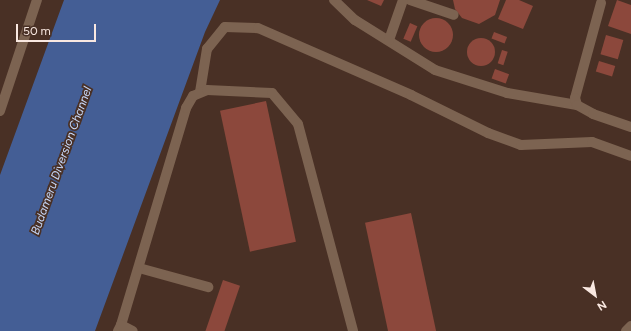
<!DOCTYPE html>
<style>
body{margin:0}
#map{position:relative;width:631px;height:331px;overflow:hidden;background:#493025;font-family:Figtree,sans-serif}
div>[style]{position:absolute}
.water>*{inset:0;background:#445e95}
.building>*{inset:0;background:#8c483c;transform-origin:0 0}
.round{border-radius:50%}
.minor>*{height:10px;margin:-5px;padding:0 5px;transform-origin:5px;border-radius:5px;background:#7c6351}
span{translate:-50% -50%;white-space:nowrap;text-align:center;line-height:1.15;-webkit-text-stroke:3.5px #493025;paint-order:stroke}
.water-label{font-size:12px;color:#c8d9fa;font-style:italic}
.north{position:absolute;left:575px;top:275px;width:40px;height:40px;-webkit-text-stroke:3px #493025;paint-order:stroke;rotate:148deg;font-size:11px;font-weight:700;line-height:16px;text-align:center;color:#f9e8e1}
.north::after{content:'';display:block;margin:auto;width:14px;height:18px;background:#f9e8e1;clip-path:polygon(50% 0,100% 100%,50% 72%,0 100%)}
.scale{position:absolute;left:16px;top:24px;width:80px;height:18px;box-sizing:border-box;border:2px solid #f9e8e1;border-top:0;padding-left:5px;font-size:12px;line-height:14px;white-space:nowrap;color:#f9e8e1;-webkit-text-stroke:3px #493025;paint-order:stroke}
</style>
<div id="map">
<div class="water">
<i style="clip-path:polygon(64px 0,220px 0,205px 32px,95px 331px,0 331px,0 175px)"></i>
</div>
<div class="building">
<i style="clip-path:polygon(367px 0,384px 0,381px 6px)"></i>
<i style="clip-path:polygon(453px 0,500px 0,495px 15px,479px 24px,462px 18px,455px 9px)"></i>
<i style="clip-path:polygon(506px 0,519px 0,533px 6px,523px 29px,498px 19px)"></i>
<i style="clip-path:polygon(617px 0,631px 5px,631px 34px,608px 26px)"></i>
<i class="round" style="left:419px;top:18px;width:34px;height:34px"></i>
<i style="left:410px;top:23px;width:8px;height:17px;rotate:23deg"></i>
<i style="left:494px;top:32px;width:14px;height:7px;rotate:21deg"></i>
<i style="left:606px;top:35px;width:18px;height:20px;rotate:16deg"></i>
<i class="round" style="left:467px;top:38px;width:28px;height:28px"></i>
<i style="left:502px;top:50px;width:6px;height:14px;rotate:18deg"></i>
<i style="left:599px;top:61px;width:17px;height:11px;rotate:17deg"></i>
<i style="left:495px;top:69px;width:15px;height:10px;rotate:20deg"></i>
<i style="left:266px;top:101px;width:144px;height:47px;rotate:78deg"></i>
<i style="left:411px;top:213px;width:121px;height:47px;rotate:78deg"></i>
<i style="left:223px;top:280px;width:18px;height:54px;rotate:19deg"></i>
</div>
<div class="minor">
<i style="left:334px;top:0;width:29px;rotate:44deg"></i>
<i style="left:355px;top:20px;width:94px;rotate:32deg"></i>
<i style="left:435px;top:70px;width:76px;rotate:17.7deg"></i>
<i style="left:507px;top:93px;width:71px;rotate:9.7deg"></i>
<i style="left:410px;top:0;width:46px;rotate:18.8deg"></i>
<i style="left:601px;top:3px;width:98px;rotate:105.3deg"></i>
<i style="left:575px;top:98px;width:7px;rotate:74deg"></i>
<i style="left:577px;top:105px;width:18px;rotate:29deg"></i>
<i style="left:593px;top:114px;width:40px;rotate:18.9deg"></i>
<i style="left:389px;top:40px;width:42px;rotate:-70.7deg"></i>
<i style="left:200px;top:92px;width:44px;rotate:-80.8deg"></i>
<i style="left:207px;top:49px;width:28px;rotate:-51deg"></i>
<i style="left:225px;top:27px;width:33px;rotate:2deg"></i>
<i style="left:258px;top:28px;width:167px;rotate:23.6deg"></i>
<i style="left:411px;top:95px;width:86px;rotate:26.3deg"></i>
<i style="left:488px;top:133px;width:35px;rotate:20deg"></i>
<i style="left:521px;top:145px;width:71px;rotate:-2.4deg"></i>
<i style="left:592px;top:142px;width:41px;rotate:19.7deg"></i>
<i style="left:0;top:111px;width:117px;rotate:-71.6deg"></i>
<i style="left:139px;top:268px;width:72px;rotate:15.4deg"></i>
<i style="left:121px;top:325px;width:227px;rotate:-73.3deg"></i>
<i style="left:186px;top:108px;width:14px;rotate:-60deg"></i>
<i style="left:193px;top:96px;width:15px;rotate:-23deg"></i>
<i style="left:207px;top:90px;width:65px;rotate:2.6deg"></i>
<i style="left:272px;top:93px;width:40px;rotate:50deg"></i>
<i style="left:298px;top:124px;width:214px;rotate:75.1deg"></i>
<i style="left:118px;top:331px;width:7px;rotate:-63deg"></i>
<i style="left:121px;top:325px;width:13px;rotate:27deg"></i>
<i style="left:626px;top:331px;width:7px;rotate:-45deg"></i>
</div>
<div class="water-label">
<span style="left:62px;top:161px;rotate:-70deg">Budameru Diversion Channel</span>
</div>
<div class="north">N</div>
<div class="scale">50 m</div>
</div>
